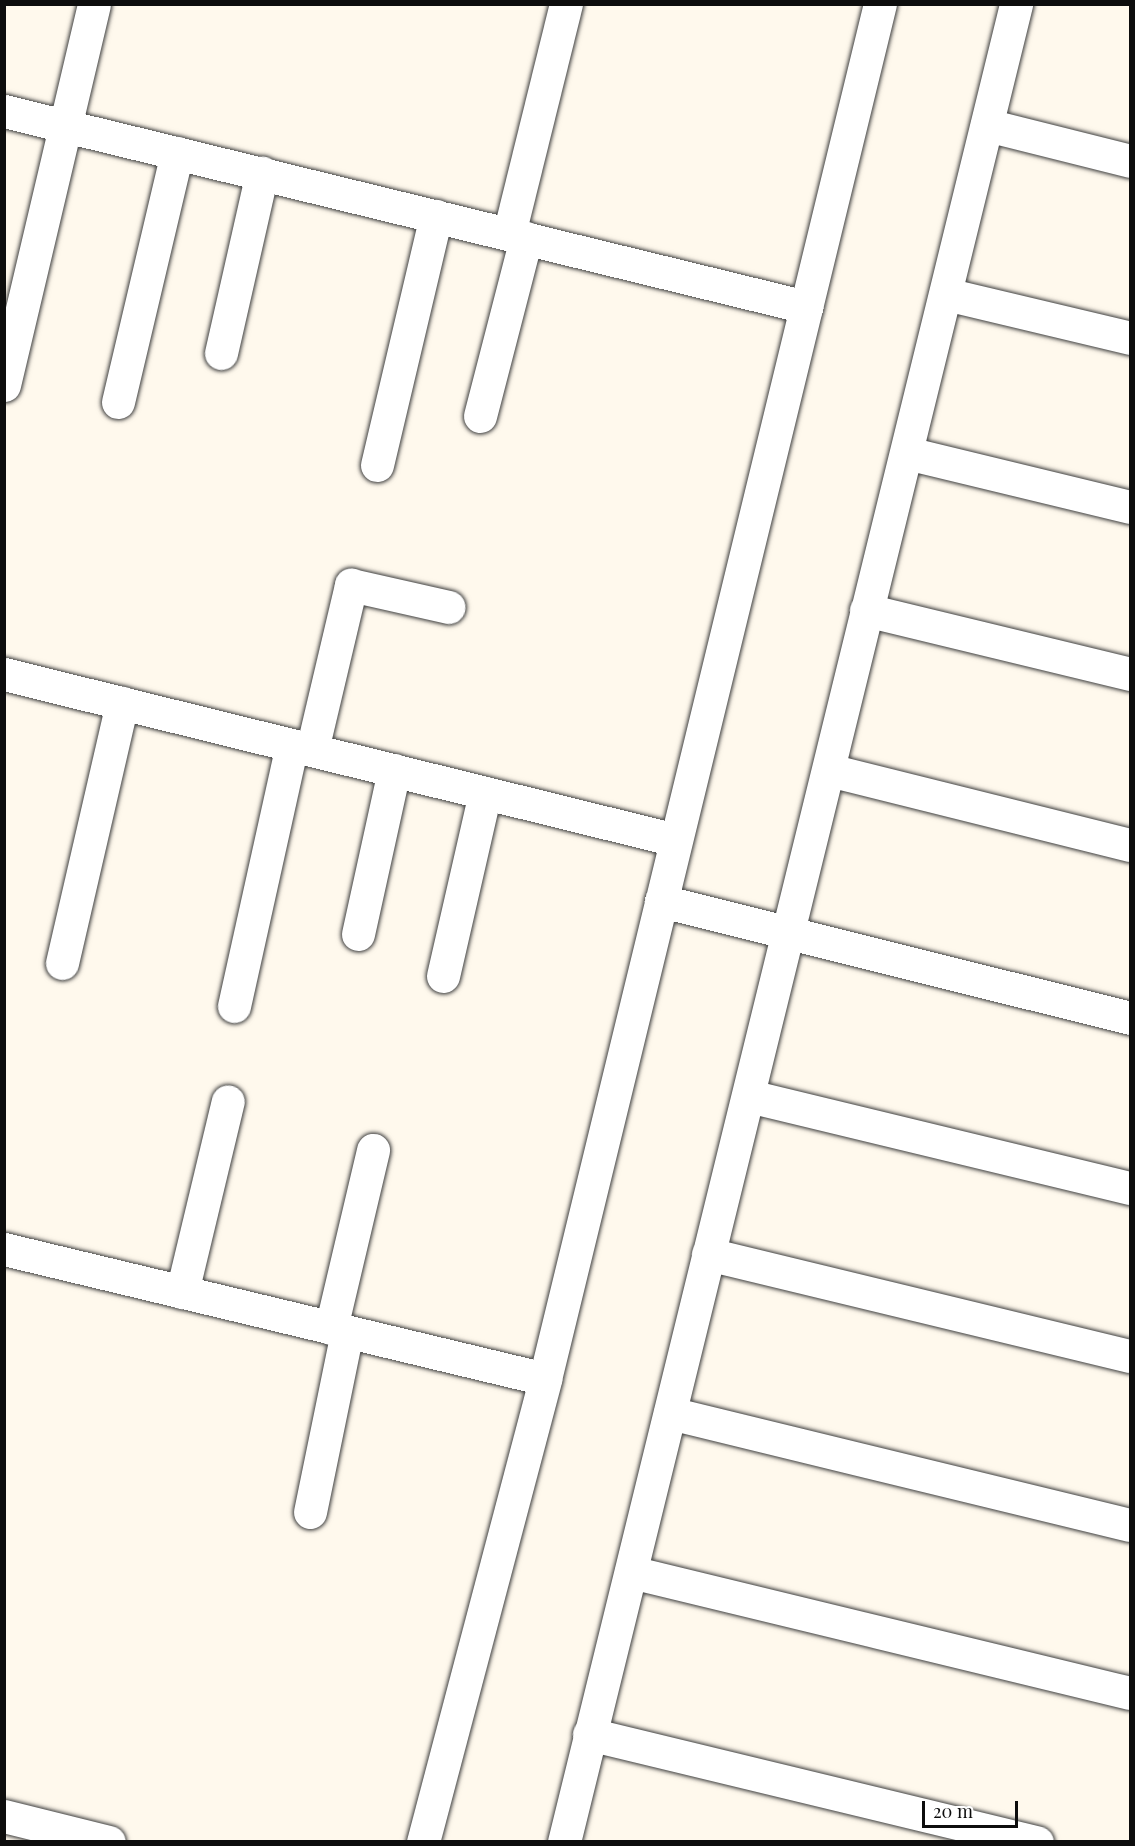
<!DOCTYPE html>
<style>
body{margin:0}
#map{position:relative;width:1135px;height:1846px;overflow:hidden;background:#fff9ed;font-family:"Playfair Display",serif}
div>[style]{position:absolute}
.roads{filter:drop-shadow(0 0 2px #404040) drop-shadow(0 0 2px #404040)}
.minor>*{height:33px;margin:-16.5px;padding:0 16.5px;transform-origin:16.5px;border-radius:16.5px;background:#fff}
span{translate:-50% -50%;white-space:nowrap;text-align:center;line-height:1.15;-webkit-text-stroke:6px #fff;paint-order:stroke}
.frame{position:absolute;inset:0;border:6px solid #0d0d0d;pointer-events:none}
.scale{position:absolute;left:922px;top:1801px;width:96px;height:27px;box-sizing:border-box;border:3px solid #0d0d0d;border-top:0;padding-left:8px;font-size:18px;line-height:21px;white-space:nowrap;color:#0d0d0d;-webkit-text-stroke:4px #fff;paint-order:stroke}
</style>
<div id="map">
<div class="roads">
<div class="minor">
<i style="left:4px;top:111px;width:826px;rotate:13.73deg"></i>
<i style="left:987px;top:125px;width:147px;rotate:14.1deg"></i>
<i style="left:509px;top:234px;width:237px;rotate:-76.1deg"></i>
<i style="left:946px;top:294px;width:189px;rotate:13.4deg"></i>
<i style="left:221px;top:353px;width:185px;rotate:-77.2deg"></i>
<i style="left:4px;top:385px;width:391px;rotate:-76.7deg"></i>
<i style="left:118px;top:402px;width:256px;rotate:-76.7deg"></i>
<i style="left:480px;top:416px;width:184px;rotate:-75.5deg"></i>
<i style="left:907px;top:453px;width:229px;rotate:13.6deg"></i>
<i style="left:377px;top:465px;width:256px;rotate:-76.7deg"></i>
<i style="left:866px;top:610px;width:272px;rotate:13.6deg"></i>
<i style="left:4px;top:674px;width:692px;rotate:13.88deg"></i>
<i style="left:312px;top:750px;width:170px;rotate:-76.7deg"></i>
<i style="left:351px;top:585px;width:100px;rotate:12.7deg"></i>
<i style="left:829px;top:770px;width:310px;rotate:14deg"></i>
<i style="left:661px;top:901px;width:483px;rotate:14deg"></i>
<i style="left:358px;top:934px;width:168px;rotate:-77.6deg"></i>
<i style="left:62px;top:963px;width:267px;rotate:-77deg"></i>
<i style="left:443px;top:976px;width:188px;rotate:-77.1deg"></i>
<i style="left:234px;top:1006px;width:267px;rotate:-77.5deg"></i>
<i style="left:749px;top:1096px;width:392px;rotate:13.6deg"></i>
<i style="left:4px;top:1249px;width:556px;rotate:13.51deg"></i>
<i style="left:708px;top:1254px;width:434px;rotate:13.6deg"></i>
<i style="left:182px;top:1292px;width:196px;rotate:-76.5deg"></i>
<i style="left:331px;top:1328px;width:183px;rotate:-76.7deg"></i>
<i style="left:670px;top:1413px;width:473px;rotate:13.7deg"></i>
<i style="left:310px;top:1512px;width:184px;rotate:-78.4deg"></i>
<i style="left:631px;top:1572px;width:513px;rotate:13.63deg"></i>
<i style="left:589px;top:1734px;width:461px;rotate:13.6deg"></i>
<i style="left:4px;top:1816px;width:108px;rotate:13.9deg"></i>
<i style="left:423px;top:1842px;width:479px;rotate:-75.2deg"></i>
<i style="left:545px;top:1379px;width:1415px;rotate:-76.31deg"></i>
<i style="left:564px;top:1842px;width:1893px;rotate:-76.18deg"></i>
</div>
</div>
<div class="frame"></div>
<div class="scale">20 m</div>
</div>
